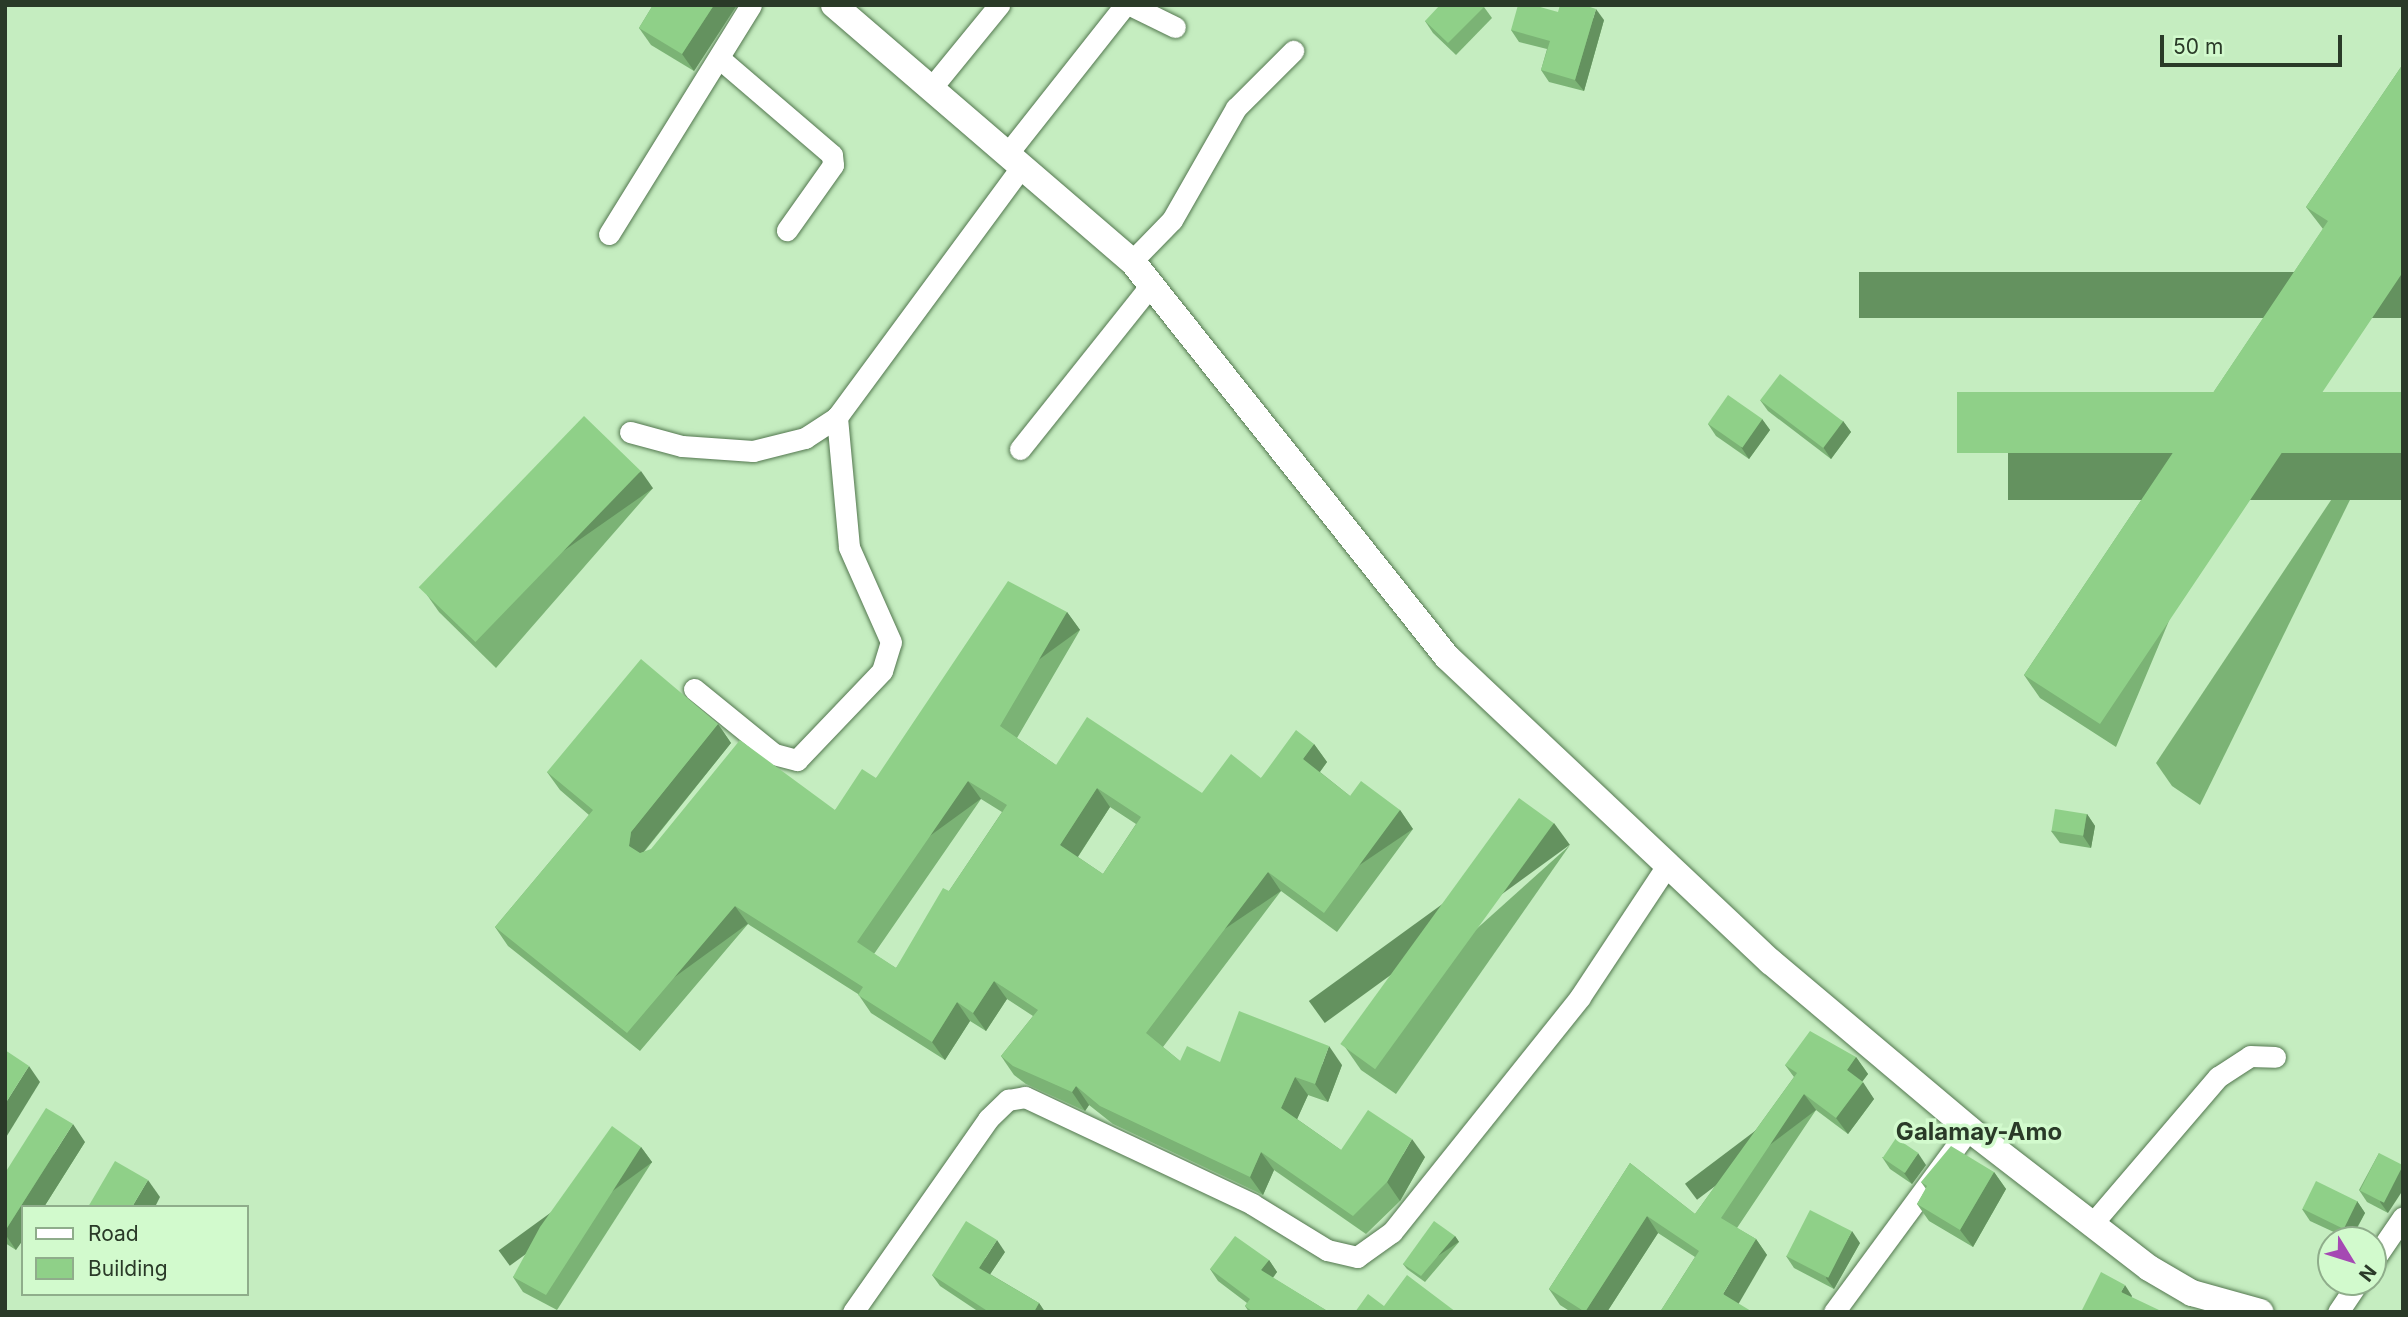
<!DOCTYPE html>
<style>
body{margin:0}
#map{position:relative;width:2408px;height:1317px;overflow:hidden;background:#c5edc0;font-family:Inter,sans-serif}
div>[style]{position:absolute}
.roads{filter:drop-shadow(0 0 2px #53774f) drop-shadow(0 0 2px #53774f)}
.minor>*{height:21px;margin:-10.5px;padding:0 10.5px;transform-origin:10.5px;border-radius:10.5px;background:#fff}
.tertiary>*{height:26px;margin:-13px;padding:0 13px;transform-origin:13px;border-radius:13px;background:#fff}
.wall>*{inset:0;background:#7bb375}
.shaded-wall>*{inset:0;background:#64925f;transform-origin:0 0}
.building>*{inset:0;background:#8fd088;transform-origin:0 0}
span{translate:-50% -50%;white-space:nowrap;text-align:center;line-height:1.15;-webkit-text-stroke:7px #d2facd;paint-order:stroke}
.quarter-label{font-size:24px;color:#2a3a28;font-weight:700}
.frame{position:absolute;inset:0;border:7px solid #2a3a28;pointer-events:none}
.legend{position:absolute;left:21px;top:1205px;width:228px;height:91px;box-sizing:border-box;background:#d2facd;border:2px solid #8fad8b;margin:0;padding:9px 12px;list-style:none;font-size:21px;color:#2a3a28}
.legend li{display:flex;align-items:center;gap:14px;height:35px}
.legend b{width:35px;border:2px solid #8fad8b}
.north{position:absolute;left:2317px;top:1226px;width:70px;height:70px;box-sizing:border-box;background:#d2facd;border:2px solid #8fad8b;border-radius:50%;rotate:128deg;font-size:19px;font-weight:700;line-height:28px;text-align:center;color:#2a3a28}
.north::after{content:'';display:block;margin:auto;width:24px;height:32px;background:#a549b3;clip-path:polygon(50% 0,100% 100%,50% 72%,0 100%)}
.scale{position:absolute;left:2160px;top:35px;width:182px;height:32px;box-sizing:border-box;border:4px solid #2a3a28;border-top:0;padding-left:9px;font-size:21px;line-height:24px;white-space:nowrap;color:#2a3a28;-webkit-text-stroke:5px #d2facd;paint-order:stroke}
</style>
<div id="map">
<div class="roads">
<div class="minor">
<i style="left:1130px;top:5px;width:50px;rotate:26.1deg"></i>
<i style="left:719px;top:58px;width:149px;rotate:40.6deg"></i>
<i style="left:832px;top:155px;width:10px;rotate:84deg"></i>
<i style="left:833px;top:165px;width:80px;rotate:125.3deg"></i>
<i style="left:932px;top:87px;width:106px;rotate:-50.7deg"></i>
<i style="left:1008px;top:153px;width:189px;rotate:-51.7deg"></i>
<i style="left:609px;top:234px;width:269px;rotate:-58.2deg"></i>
<i style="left:1132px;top:261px;width:57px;rotate:-45.7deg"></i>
<i style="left:1172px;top:220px;width:129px;rotate:-60.3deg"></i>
<i style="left:1236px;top:108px;width:81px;rotate:-45deg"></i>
<i style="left:630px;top:432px;width:54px;rotate:15.1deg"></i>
<i style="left:682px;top:446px;width:71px;rotate:4deg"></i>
<i style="left:753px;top:451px;width:54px;rotate:-14deg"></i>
<i style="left:805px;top:438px;width:38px;rotate:-33deg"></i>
<i style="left:1020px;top:449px;width:210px;rotate:-51.4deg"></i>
<i style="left:694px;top:689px;width:103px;rotate:39.1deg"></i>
<i style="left:774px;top:754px;width:24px;rotate:15deg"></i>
<i style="left:797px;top:760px;width:123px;rotate:-46.3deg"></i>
<i style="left:882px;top:671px;width:30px;rotate:-73deg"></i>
<i style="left:891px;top:642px;width:104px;rotate:-113.9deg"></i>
<i style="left:849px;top:547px;width:131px;rotate:-95.3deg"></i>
<i style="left:837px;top:417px;width:312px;rotate:-53.6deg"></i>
<i style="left:2092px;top:1224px;width:194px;rotate:-49.4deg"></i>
<i style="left:2218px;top:1077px;width:38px;rotate:-33deg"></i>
<i style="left:2250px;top:1056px;width:25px;rotate:2deg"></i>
<i style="left:2373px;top:1261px;width:53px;rotate:-55.7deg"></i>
<i style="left:853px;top:1312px;width:236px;rotate:-55deg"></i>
<i style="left:988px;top:1119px;width:28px;rotate:-44deg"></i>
<i style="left:1008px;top:1100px;width:17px;rotate:-10deg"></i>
<i style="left:1025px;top:1097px;width:251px;rotate:25.2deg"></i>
<i style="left:1252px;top:1204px;width:88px;rotate:31.5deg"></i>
<i style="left:1327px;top:1250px;width:31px;rotate:13deg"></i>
<i style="left:1357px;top:1257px;width:43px;rotate:-35.5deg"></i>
<i style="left:1392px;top:1232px;width:301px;rotate:-51.3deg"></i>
<i style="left:1580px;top:997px;width:159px;rotate:-56.5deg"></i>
<i style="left:1834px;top:1312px;width:227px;rotate:-53.6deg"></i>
<i style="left:2338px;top:1312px;width:36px;rotate:-56deg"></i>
</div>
<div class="tertiary">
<i style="left:834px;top:5px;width:393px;rotate:40.7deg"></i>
<i style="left:1132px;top:261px;width:506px;rotate:51.5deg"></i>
<i style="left:1447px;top:657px;width:445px;rotate:43.3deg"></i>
<i style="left:1771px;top:962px;width:259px;rotate:40.1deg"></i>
<i style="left:1969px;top:1129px;width:227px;rotate:37.7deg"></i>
<i style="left:2149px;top:1268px;width:50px;rotate:30.2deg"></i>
<i style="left:2192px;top:1293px;width:71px;rotate:15.6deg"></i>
</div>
</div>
<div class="wall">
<i style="clip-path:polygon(653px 5px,737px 5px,694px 71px,651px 45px,639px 28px)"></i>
<i style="clip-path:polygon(1484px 7px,1492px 18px,1456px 55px,1433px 33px,1425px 21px)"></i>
<i style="clip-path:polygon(1558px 12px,1604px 20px,1584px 91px,1549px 82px,1541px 70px,1547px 49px,1519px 42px,1511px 30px)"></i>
<i style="clip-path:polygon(2403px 64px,2116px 747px,2040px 698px,2024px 675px,2323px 229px,2306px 207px)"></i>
<i style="clip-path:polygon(2403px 392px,2200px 805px,2172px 786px,2156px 763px)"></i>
<i style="clip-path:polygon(1760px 400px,1843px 421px,1851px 432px,1831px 459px,1768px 411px)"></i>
<i style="clip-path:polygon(1762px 419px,1770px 430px,1749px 459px,1716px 436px,1708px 424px)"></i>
<i style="clip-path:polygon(653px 488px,496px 668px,439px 612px,427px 595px)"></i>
<i style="clip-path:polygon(evenodd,1067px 612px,1080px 630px,1017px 738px,1056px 765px,1202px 793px,1261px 778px,1314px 744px,1327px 762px,1320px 772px,1350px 796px,1400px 810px,1413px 829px,1337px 932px,1281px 891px,1163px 1047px,1180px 1061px,1342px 1065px,1328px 1102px,1308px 1095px,1297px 1119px,1341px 1150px,1425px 1157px,1400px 1201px,1366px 1234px,1274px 1170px,1263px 1195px,1113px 1124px,1089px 1105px,1085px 1111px,1026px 1084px,1014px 1075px,1001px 1056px,1033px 1016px,1007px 999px,986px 1031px,970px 1021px,945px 1060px,871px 1013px,858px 994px,748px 924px,640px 1051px,508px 946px,495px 927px,589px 815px,560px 790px,547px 772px,718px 724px,731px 743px,644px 852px,835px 810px,876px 778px,1067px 612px,981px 799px,1002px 812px,949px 891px,896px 968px,874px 954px,981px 799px,1067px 612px,1110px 807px,1136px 824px,1103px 874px,1078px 857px,1110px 807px)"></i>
<i style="clip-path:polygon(2087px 814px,2095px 826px,2091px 848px,2060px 843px,2051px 831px)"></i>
<i style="clip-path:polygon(1570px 845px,1396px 1094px,1361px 1070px,1345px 1047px)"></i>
<i style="clip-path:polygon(1856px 1057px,1868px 1074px,1862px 1082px,1874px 1099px,1848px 1134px,1816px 1110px,1737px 1228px,1756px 1239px,1767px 1255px,1660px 1312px,1695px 1257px,1658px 1233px,1607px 1312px,1571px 1312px,1560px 1305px,1549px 1289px,1630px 1163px,1695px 1214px,1794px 1077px,1785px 1065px)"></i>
<i style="clip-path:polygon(85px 1142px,44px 1207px,23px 1207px,16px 1250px,5px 1243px,5px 1173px)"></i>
<i style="clip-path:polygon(641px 1147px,652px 1162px,557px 1310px,523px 1292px,513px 1277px)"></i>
<i style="clip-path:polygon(2379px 1153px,2388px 1213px,2367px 1202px,2359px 1190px)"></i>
<i style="clip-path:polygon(1882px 1157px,1926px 1165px,1912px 1184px,1890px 1169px)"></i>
<i style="clip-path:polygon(1994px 1172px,2006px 1189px,1973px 1247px,1929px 1221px,1917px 1204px,1926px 1189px,1921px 1182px)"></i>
<i style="clip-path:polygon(2357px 1201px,2365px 1213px,2351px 1240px,2310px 1221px,2302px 1209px)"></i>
<i style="clip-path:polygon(1455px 1236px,1459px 1242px,1425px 1282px,1407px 1269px,1403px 1264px)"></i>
<i style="clip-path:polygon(1860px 1243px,1834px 1289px,1794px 1268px,1786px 1256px)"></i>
<i style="clip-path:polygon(1005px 1252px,990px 1274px,1039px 1303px,1045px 1312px,979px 1312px,940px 1286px,932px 1275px)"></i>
<i style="clip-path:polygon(1269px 1260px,1277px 1272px,1273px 1278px,1329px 1312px,1249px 1312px,1245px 1306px,1247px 1303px,1218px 1281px,1210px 1269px)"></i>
</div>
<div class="shaded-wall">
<i style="clip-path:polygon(714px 5px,737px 5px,694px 71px,682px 54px)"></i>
<i style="clip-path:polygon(1596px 9px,1604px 20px,1584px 91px,1575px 80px)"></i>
<i style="left:2403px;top:272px;width:46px;height:544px;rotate:90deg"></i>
<i style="clip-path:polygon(1762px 419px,1770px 430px,1749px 459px,1741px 447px)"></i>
<i style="clip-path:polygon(1843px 421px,1851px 432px,1831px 459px,1823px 447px)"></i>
<i style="left:2403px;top:453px;width:47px;height:395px;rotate:90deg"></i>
<i style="left:641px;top:471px;width:21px;height:238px;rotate:55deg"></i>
<i style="left:1067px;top:612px;width:22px;height:132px;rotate:54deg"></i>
<i style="clip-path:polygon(718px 724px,731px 743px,644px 851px,642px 864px,629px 846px,631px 832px)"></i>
<i style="clip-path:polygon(1314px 744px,1327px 762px,1316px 777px,1303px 759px)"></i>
<i style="left:968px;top:781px;width:22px;height:196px;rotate:54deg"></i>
<i style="clip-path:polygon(1097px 788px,1110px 807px,1073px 864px,1060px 845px)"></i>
<i style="left:1400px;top:810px;width:23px;height:128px;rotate:56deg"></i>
<i style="clip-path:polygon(2087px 814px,2095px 826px,2091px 848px,2083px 836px)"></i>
<i style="left:1554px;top:823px;width:27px;height:303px;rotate:54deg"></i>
<i style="left:1268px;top:872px;width:23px;height:202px;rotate:56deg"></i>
<i style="left:735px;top:906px;width:22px;height:167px;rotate:54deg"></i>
<i style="clip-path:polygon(994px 981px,1007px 999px,986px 1031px,973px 1013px)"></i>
<i style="clip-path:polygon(957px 1002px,970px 1021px,945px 1060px,932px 1042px)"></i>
<i style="clip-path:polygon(1329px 1046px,1342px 1065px,1328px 1102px,1315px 1084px)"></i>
<i style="clip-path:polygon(1856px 1057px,1868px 1074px,1858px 1087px,1847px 1070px)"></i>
<i style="clip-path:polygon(29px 1066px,40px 1082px,5px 1139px,5px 1104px)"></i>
<i style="clip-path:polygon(1295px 1077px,1308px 1095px,1294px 1126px,1281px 1108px)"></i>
<i style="clip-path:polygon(1863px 1082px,1874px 1099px,1848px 1134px,1836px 1118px)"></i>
<i style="clip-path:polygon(1076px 1086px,1089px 1105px,1085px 1111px,1072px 1092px)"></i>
<i style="left:1804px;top:1094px;width:20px;height:149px;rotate:53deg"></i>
<i style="clip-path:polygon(73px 1124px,85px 1142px,44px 1207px,23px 1207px,23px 1240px,16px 1250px,5px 1234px,5px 1231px)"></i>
<i style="clip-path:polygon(1412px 1139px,1425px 1157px,1400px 1201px,1387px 1182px)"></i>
<i style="left:641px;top:1147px;width:19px;height:176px;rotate:54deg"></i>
<i style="clip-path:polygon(1261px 1152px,1274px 1170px,1263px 1195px,1250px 1177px)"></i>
<i style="clip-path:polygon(1918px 1153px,1926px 1165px,1912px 1184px,1904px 1173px)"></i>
<i style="clip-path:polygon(2403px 1165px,2403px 1190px,2388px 1213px,2380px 1202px)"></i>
<i style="clip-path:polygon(1994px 1172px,2006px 1189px,1973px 1247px,1960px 1230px)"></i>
<i style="clip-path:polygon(148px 1180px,160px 1197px,155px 1207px,132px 1207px)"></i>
<i style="clip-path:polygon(2357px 1201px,2365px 1213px,2350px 1240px,2343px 1229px)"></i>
<i style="clip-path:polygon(1647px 1216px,1658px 1233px,1607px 1312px,1585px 1312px)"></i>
<i style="clip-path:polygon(1852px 1231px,1860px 1243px,1834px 1289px,1826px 1278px)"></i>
<i style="left:1455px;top:1236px;width:7px;height:52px;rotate:56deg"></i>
<i style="clip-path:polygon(1756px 1239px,1767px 1255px,1735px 1310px,1723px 1294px)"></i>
<i style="clip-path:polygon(997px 1240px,1005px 1252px,987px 1279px,979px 1268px)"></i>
<i style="clip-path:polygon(1269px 1260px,1277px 1272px,1269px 1282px,1261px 1270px)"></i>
<i style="clip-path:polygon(2125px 1285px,2132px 1296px,2129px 1302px,2121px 1292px)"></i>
<i style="clip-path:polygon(1039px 1303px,1045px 1312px,1034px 1312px)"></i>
</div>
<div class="building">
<i style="clip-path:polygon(653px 5px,714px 5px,682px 54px,639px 28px)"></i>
<i style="clip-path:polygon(1440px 5px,1482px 5px,1484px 7px,1448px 43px,1425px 21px)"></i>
<i style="clip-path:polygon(1518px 5px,1533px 5px,1558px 12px,1560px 5px,1584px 5px,1596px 9px,1575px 80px,1541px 70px,1550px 41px,1511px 30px)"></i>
<i style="clip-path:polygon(2403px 64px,2403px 272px,2100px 724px,2024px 675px,2328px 221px,2306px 207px)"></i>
<i style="left:1780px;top:374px;width:79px;height:33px;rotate:37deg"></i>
<i style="left:2403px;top:392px;width:61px;height:446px;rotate:90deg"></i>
<i style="left:1728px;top:395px;width:42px;height:35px;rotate:35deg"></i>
<i style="left:584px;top:416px;width:79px;height:238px;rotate:44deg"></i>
<i style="clip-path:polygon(evenodd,1008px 581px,1067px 612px,1000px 726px,1056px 765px,1087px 717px,1202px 793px,1231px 754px,1261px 778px,1296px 730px,1314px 744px,1303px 759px,1350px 796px,1361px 781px,1400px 810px,1324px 913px,1268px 872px,1146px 1033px,1180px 1061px,1187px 1046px,1220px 1062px,1239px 1011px,1329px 1046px,1315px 1084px,1295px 1077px,1281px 1108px,1341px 1150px,1368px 1110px,1412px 1139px,1387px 1182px,1353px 1216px,1261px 1152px,1250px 1177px,1100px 1106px,1076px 1086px,1072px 1092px,1013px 1066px,1001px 1056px,1038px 1010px,994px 981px,973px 1013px,957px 1002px,932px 1042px,858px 995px,863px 987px,735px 906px,627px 1033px,495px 927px,593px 810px,547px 772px,641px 659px,718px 724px,631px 832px,629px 846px,640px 853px,651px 849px,740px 740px,835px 810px,862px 769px,876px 778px,1008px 581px,968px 781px,1007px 805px,949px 891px,943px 888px,896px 968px,857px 942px,968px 781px,1008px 581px,1097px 788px,1141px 817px,1103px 874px,1060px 845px,1097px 788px)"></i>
<i style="left:1519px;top:798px;width:43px;height:304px;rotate:36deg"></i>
<i style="left:2055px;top:809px;width:32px;height:22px;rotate:9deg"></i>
<i style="clip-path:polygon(1810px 1031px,1856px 1057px,1847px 1070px,1863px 1082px,1836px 1118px,1804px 1094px,1721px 1218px,1756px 1239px,1723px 1294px,1751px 1311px,1750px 1312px,1660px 1312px,1699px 1251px,1647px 1216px,1585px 1312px,1549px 1289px,1630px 1163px,1695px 1214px,1797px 1073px,1785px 1065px)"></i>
<i style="clip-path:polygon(5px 1050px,29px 1066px,5px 1104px)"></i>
<i style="clip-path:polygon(46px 1108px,73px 1124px,5px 1231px,5px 1173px)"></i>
<i style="clip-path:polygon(612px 1126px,641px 1147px,546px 1295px,513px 1277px,540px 1227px)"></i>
<i style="left:1896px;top:1138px;width:27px;height:24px;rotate:34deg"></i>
<i style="clip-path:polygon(1951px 1146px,1994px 1172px,1960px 1230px,1917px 1204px,1927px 1186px,1921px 1182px)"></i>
<i style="left:2379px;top:1153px;width:27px;height:42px;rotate:27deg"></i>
<i style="clip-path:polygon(115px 1161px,148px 1180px,132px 1207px,88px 1207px)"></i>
<i style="left:2316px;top:1181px;width:46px;height:31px;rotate:26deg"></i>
<i style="left:1810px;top:1210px;width:47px;height:52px;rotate:27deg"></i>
<i style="clip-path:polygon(966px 1221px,997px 1240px,979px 1268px,1039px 1303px,1034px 1312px,989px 1312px,932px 1275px)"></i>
<i style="clip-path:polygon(1434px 1221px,1455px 1236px,1421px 1276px,1403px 1264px)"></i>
<i style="clip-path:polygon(1235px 1236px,1269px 1260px,1261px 1270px,1329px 1312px,1253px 1312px,1245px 1306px,1250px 1299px,1210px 1269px)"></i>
<i style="clip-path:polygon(2101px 1272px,2125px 1285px,2121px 1292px,2159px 1310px,2158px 1312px,2081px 1312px)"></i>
<i style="clip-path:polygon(1407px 1275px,1456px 1312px,1355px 1312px,1368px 1294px,1384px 1306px)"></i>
</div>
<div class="quarter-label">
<span style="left:1979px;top:1132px">Galamay-Amo</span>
</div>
<div class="frame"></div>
<ul class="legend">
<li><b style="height:9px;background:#fff"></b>Road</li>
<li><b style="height:19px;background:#8fd088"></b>Building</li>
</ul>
<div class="north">N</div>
<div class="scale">50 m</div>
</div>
